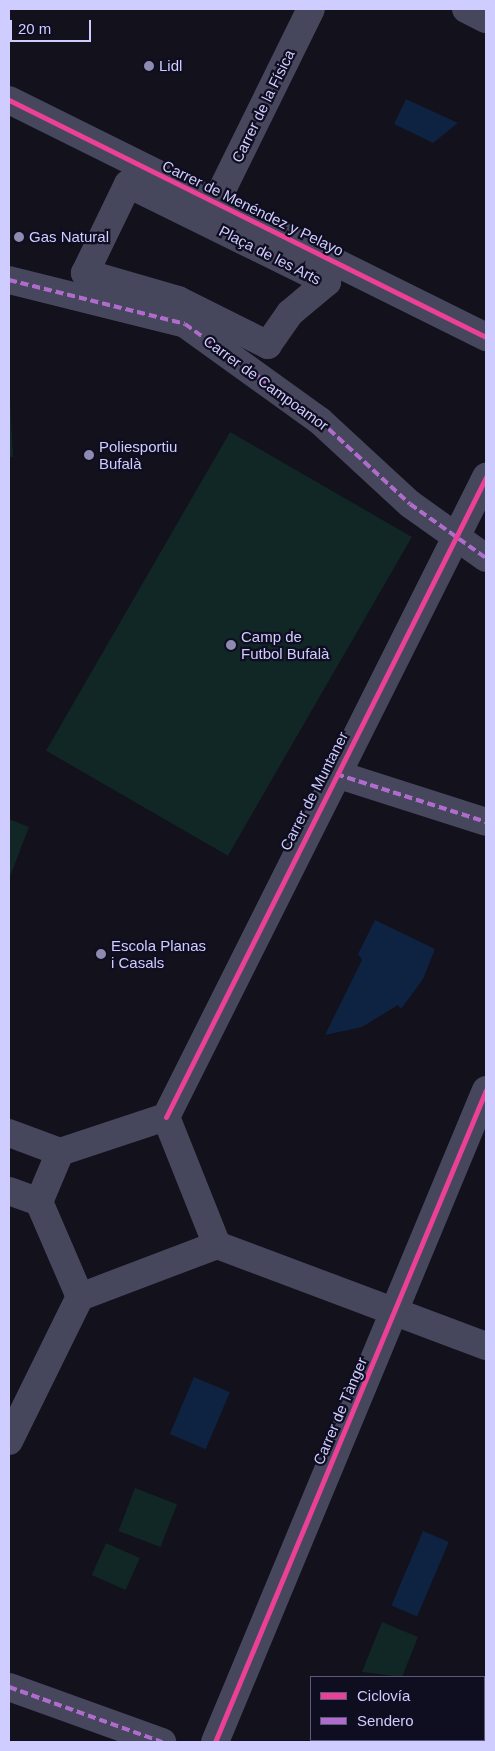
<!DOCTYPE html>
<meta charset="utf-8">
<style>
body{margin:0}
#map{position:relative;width:495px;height:1751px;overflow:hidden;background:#12111c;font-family:Helvetica,sans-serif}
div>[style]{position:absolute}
.green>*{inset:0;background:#102726;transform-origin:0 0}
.water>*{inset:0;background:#0d2341;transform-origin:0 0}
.minor>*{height:28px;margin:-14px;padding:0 14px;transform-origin:14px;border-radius:14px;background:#46475d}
.quiet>*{height:4px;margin-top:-2px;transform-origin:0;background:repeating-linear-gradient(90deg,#b06ccc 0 8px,transparent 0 12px)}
.cycleway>*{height:5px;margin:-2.5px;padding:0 2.5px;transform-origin:2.5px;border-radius:2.5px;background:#ea4096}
.dots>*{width:14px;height:14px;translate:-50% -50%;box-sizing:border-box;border:2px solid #0f0d20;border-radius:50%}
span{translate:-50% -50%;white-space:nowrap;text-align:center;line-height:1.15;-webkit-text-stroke:4.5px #0f0d20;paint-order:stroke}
.poi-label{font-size:15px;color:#cfccff}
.left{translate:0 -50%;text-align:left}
.street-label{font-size:15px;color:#cfccff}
.frame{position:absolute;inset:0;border:10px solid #cfccff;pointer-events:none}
.legend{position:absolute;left:310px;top:1676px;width:175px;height:65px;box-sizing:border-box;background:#0f0d20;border:1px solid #5c5979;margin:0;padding:6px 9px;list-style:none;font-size:15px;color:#cfccff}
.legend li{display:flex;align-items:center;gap:10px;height:25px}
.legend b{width:25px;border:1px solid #5c5979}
.scale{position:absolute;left:10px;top:20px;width:81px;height:22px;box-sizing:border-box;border:2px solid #cfccff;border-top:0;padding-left:6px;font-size:15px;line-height:18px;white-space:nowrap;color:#cfccff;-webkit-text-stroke:4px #0f0d20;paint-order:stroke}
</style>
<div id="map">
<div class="green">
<i style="clip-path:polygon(9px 397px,10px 397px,13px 457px,9px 457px)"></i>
<i style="left:230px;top:432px;width:210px;height:368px;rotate:30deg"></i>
<i style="clip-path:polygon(9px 819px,29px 827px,9px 879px)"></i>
<i style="left:135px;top:1488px;width:45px;height:46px;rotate:21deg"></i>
<i style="left:106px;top:1543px;width:37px;height:35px;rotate:24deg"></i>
<i style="clip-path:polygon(382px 1622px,418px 1637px,402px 1677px,362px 1672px)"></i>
</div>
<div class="water">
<i style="clip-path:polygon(406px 99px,458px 123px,433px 143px,394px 124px)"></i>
<i style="clip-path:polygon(375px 920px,435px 949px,423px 979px,401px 1009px,398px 1005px,362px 1027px,325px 1035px,362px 960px,358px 954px)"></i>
<i style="left:194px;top:1377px;width:39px;height:62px;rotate:23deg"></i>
<i style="left:423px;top:1531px;width:28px;height:81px;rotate:23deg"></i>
</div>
<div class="minor">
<i style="left:466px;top:9px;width:22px;rotate:27deg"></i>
<i style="left:9px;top:100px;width:533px;rotate:26.42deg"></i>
<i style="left:128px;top:184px;width:222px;rotate:26.2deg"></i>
<i style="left:327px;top:282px;width:48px;rotate:140deg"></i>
<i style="left:290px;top:313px;width:39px;rotate:125deg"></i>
<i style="left:268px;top:345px;width:101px;rotate:-153.4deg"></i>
<i style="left:178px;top:300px;width:97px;rotate:-163.8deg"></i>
<i style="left:85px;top:273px;width:99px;rotate:-64.2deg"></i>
<i style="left:215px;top:204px;width:217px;rotate:-63.8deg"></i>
<i style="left:9px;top:280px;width:181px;rotate:14deg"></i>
<i style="left:185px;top:324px;width:166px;rotate:35.7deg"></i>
<i style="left:320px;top:421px;width:122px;rotate:42.7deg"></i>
<i style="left:410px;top:504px;width:93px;rotate:35.4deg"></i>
<i style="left:336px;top:774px;width:157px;rotate:17.7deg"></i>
<i style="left:166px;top:1117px;width:716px;rotate:-63.43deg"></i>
<i style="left:9px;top:1133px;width:54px;rotate:20.4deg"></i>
<i style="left:9px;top:1191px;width:32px;rotate:20deg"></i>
<i style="left:217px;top:1245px;width:287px;rotate:20.6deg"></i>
<i style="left:80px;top:1297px;width:103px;rotate:-113.3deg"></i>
<i style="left:39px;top:1202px;width:54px;rotate:-67.2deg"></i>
<i style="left:60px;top:1152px;width:112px;rotate:-18.3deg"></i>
<i style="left:166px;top:1117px;width:138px;rotate:68.3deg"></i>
<i style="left:80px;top:1297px;width:147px;rotate:-20.8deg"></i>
<i style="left:9px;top:1441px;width:161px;rotate:-63.8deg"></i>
<i style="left:9px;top:1687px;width:163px;rotate:19.8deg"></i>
<i style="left:215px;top:1742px;width:706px;rotate:-67.43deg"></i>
</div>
<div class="quiet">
<i style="left:9px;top:280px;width:181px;rotate:14deg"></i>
<i style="left:185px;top:324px;width:166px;rotate:35.7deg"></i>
<i style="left:320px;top:421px;width:122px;rotate:42.7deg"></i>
<i style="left:410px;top:504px;width:93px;rotate:35.4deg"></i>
<i style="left:336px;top:774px;width:157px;rotate:17.7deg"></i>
<i style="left:9px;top:1687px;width:163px;rotate:19.8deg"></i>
</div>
<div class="cycleway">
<i style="left:9px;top:100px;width:533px;rotate:26.42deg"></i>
<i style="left:166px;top:1117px;width:716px;rotate:-63.43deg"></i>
<i style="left:215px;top:1742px;width:706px;rotate:-67.43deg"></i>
</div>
<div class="dots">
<i style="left:149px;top:66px;background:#8d8bb0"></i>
<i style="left:19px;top:237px;background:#8d8bb0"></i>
<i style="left:89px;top:455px;background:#8d8bb0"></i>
<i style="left:231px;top:645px;background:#8d8bb0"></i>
<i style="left:101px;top:954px;background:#8d8bb0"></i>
</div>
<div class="poi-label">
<span class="left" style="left:159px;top:66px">Lidl</span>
<span class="left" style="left:29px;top:237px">Gas Natural</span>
<span class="left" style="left:99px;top:455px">Poliesportiu<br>Bufalà</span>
<span class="left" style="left:241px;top:645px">Camp de<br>Futbol Bufalà</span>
<span class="left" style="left:111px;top:954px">Escola Planas<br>i Casals</span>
</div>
<div class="street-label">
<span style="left:263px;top:106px;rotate:-64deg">Carrer de la Física</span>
<span style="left:253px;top:208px;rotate:26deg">Carrer de Menéndez y Pelayo</span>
<span style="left:270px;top:255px;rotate:27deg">Plaça de les Arts</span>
<span style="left:266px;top:383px;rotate:36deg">Carrer de Campoamor</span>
<span style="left:314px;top:791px;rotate:-63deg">Carrer de Muntaner</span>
<span style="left:340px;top:1411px;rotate:-67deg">Carrer de Tànger</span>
</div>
<div class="frame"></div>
<ul class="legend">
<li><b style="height:6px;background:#ea4096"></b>Ciclovía</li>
<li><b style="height:6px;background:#b06ccc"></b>Sendero</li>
</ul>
<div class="scale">20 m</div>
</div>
